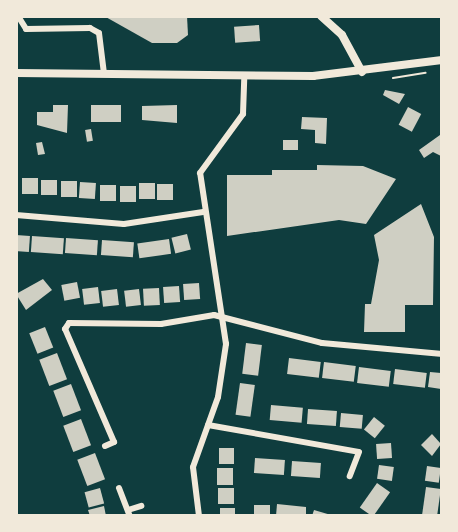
<!DOCTYPE html>
<style>
body{margin:0}
#map{position:relative;width:458px;height:532px;overflow:hidden;background:#0f3d3e;font-family:"Zilla Slab",serif}
div>[style]{position:absolute}
.building>*{inset:0;background:#cfcfc3;transform-origin:0 0}
.path>*{height:2px;margin:-1px;padding:0 1px;transform-origin:1px;border-radius:1px;background:#f1e9da}
.minor>*{height:6px;margin:-3px;padding:0 3px;transform-origin:3px;border-radius:3px;background:#f1e9da}
.tertiary>*{height:8px;margin:-4px;padding:0 4px;transform-origin:4px;border-radius:4px;background:#f1e9da}
.secondary>*{height:8px;margin:-4px;padding:0 4px;transform-origin:4px;border-radius:4px;background:#f1e9da}
span{translate:-50% -50%;white-space:nowrap;text-align:center;line-height:1.15;-webkit-text-stroke:5px #f1e9da;paint-order:stroke}
.frame{position:absolute;inset:0;border:18px solid #f1e9da;pointer-events:none}
</style>
<div id="map">
<div class="building">
<i style="clip-path:polygon(104px 16px,187px 16px,188px 35px,177px 43px,152px 43px)"></i>
<i style="left:259px;top:25px;width:16px;height:25px;rotate:86deg"></i>
<i style="clip-path:polygon(385px 90px,405px 94px,399px 104px,383px 95px)"></i>
<i style="clip-path:polygon(53px 105px,68px 105px,67px 133px,37px 125px,37px 112px,53px 112px)"></i>
<i style="left:91px;top:105px;width:30px;height:17px"></i>
<i style="clip-path:polygon(177px 105px,177px 123px,142px 120px,142px 106px)"></i>
<i style="left:408px;top:107px;width:15px;height:20px;rotate:28deg"></i>
<i style="clip-path:polygon(302px 117px,327px 118px,326px 144px,315px 143px,315px 130px,301px 129px)"></i>
<i style="left:91px;top:129px;width:12px;height:6px;rotate:81deg"></i>
<i style="clip-path:polygon(440px 135px,441px 156px,433px 152px,424px 158px,419px 150px)"></i>
<i style="left:298px;top:140px;width:10px;height:15px;rotate:90deg"></i>
<i style="clip-path:polygon(42px 142px,45px 154px,38px 155px,36px 143px)"></i>
<i style="clip-path:polygon(317px 165px,363px 166px,396px 179px,366px 224px,339px 220px,227px 236px,227px 175px,272px 175px,272px 170px,317px 170px)"></i>
<i style="left:22px;top:178px;width:16px;height:16px"></i>
<i style="left:41px;top:180px;width:16px;height:15px"></i>
<i style="left:61px;top:181px;width:16px;height:16px"></i>
<i style="left:80px;top:182px;width:16px;height:16px;rotate:4deg"></i>
<i style="left:139px;top:183px;width:16px;height:16px"></i>
<i style="left:157px;top:184px;width:16px;height:16px"></i>
<i style="left:100px;top:185px;width:16px;height:16px"></i>
<i style="left:120px;top:186px;width:16px;height:16px"></i>
<i style="clip-path:polygon(421px 204px,434px 237px,433px 305px,405px 305px,405px 332px,364px 332px,365px 304px,371px 304px,379px 260px,374px 235px)"></i>
<i style="left:187px;top:234px;width:16px;height:16px;rotate:76deg"></i>
<i style="left:16px;top:235px;width:14px;height:16px;rotate:4deg"></i>
<i style="left:32px;top:236px;width:32px;height:16px;rotate:4deg"></i>
<i style="left:66px;top:238px;width:32px;height:15px;rotate:4deg"></i>
<i style="left:169px;top:239px;width:15px;height:32px;rotate:82deg"></i>
<i style="left:102px;top:240px;width:32px;height:15px;rotate:4deg"></i>
<i style="clip-path:polygon(43px 279px,52px 290px,26px 310px,16px 294px)"></i>
<i style="left:77px;top:282px;width:16px;height:16px;rotate:79deg"></i>
<i style="left:199px;top:283px;width:16px;height:16px;rotate:86deg"></i>
<i style="left:179px;top:286px;width:16px;height:16px;rotate:86deg"></i>
<i style="left:98px;top:287px;width:16px;height:16px;rotate:83deg"></i>
<i style="left:159px;top:288px;width:17px;height:16px;rotate:87deg"></i>
<i style="left:117px;top:289px;width:16px;height:16px;rotate:83deg"></i>
<i style="left:139px;top:289px;width:16px;height:15px;rotate:83deg"></i>
<i style="left:45px;top:327px;width:22px;height:17px;rotate:68deg"></i>
<i style="left:246px;top:343px;width:16px;height:31px;rotate:7deg"></i>
<i style="left:57px;top:353px;width:28px;height:19px;rotate:69deg"></i>
<i style="left:289px;top:358px;width:32px;height:16px;rotate:7deg"></i>
<i style="left:324px;top:362px;width:32px;height:16px;rotate:7deg"></i>
<i style="left:359px;top:367px;width:32px;height:16px;rotate:7deg"></i>
<i style="left:395px;top:369px;width:32px;height:15px;rotate:7deg"></i>
<i style="clip-path:polygon(430px 372px,441px 373px,441px 389px,428px 387px)"></i>
<i style="left:240px;top:383px;width:15px;height:32px;rotate:8deg"></i>
<i style="left:71px;top:384px;width:28px;height:19px;rotate:69deg"></i>
<i style="left:271px;top:405px;width:32px;height:15px;rotate:5deg"></i>
<i style="left:308px;top:409px;width:29px;height:15px;rotate:4deg"></i>
<i style="left:341px;top:413px;width:22px;height:14px;rotate:5deg"></i>
<i style="left:374px;top:417px;width:14px;height:16px;rotate:39deg"></i>
<i style="left:81px;top:419px;width:28px;height:19px;rotate:69deg"></i>
<i style="clip-path:polygon(432px 434px,441px 444px,432px 456px,421px 445px)"></i>
<i style="left:391px;top:443px;width:15px;height:15px;rotate:86deg"></i>
<i style="left:219px;top:448px;width:15px;height:16px"></i>
<i style="left:95px;top:453px;width:28px;height:19px;rotate:69deg"></i>
<i style="left:255px;top:458px;width:30px;height:15px;rotate:4deg"></i>
<i style="left:292px;top:461px;width:29px;height:15px;rotate:4deg"></i>
<i style="left:379px;top:465px;width:15px;height:14px;rotate:8deg"></i>
<i style="left:427px;top:466px;width:14px;height:15px;rotate:8deg"></i>
<i style="left:217px;top:468px;width:16px;height:17px"></i>
<i style="left:377px;top:483px;width:16px;height:30px;rotate:35deg"></i>
<i style="left:426px;top:487px;width:15px;height:29px;rotate:8deg"></i>
<i style="left:100px;top:488px;width:16px;height:16px;rotate:75deg"></i>
<i style="left:218px;top:488px;width:16px;height:16px"></i>
<i style="clip-path:polygon(277px 504px,306px 507px,306px 516px,276px 516px)"></i>
<i style="left:254px;top:505px;width:16px;height:11px"></i>
<i style="clip-path:polygon(104px 506px,106px 516px,90px 516px,88px 510px)"></i>
<i style="left:220px;top:508px;width:15px;height:8px"></i>
<i style="clip-path:polygon(314px 510px,331px 515px,331px 516px,312px 516px)"></i>
</div>
<div class="path">
<i style="left:393px;top:78px;width:33px;rotate:-9deg"></i>
</div>
<div class="minor">
<i style="left:18px;top:16px;width:15px;rotate:58deg"></i>
<i style="left:26px;top:29px;width:64px;rotate:-0.9deg"></i>
<i style="left:90px;top:28px;width:10px;rotate:29deg"></i>
<i style="left:99px;top:33px;width:41px;rotate:83deg"></i>
<i style="left:16px;top:215px;width:108px;rotate:4.8deg"></i>
<i style="left:124px;top:224px;width:80px;rotate:-8.6deg"></i>
<i style="left:208px;top:425px;width:153px;rotate:10.1deg"></i>
<i style="left:359px;top:452px;width:26px;rotate:111deg"></i>
<i style="left:105px;top:446px;width:10px;rotate:-24deg"></i>
<i style="left:114px;top:442px;width:123px;rotate:-113.4deg"></i>
<i style="left:65px;top:329px;width:7px;rotate:-56deg"></i>
<i style="left:69px;top:323px;width:92px;rotate:0.6deg"></i>
<i style="left:161px;top:324px;width:54px;rotate:-9.6deg"></i>
<i style="left:214px;top:315px;width:112px;rotate:14.5deg"></i>
<i style="left:322px;top:343px;width:121px;rotate:5.2deg"></i>
<i style="left:119px;top:488px;width:30px;rotate:69deg"></i>
<i style="left:128px;top:510px;width:14px;rotate:-17deg"></i>
<i style="left:199px;top:516px;width:49px;rotate:-97deg"></i>
<i style="left:193px;top:467px;width:74px;rotate:-70.3deg"></i>
<i style="left:218px;top:397px;width:54px;rotate:-81.4deg"></i>
<i style="left:226px;top:344px;width:173px;rotate:-98.6deg"></i>
<i style="left:200px;top:173px;width:73px;rotate:-53.9deg"></i>
<i style="left:243px;top:114px;width:37px;rotate:-88deg"></i>
</div>
<div class="tertiary">
<i style="left:321px;top:16px;width:28px;rotate:42deg"></i>
<i style="left:342px;top:35px;width:42px;rotate:61.6deg"></i>
</div>
<div class="secondary">
<i style="left:16px;top:73px;width:297px;rotate:0.6deg"></i>
<i style="left:313px;top:76px;width:130px;rotate:-7.1deg"></i>
</div>
<div class="frame"></div>
</div>
